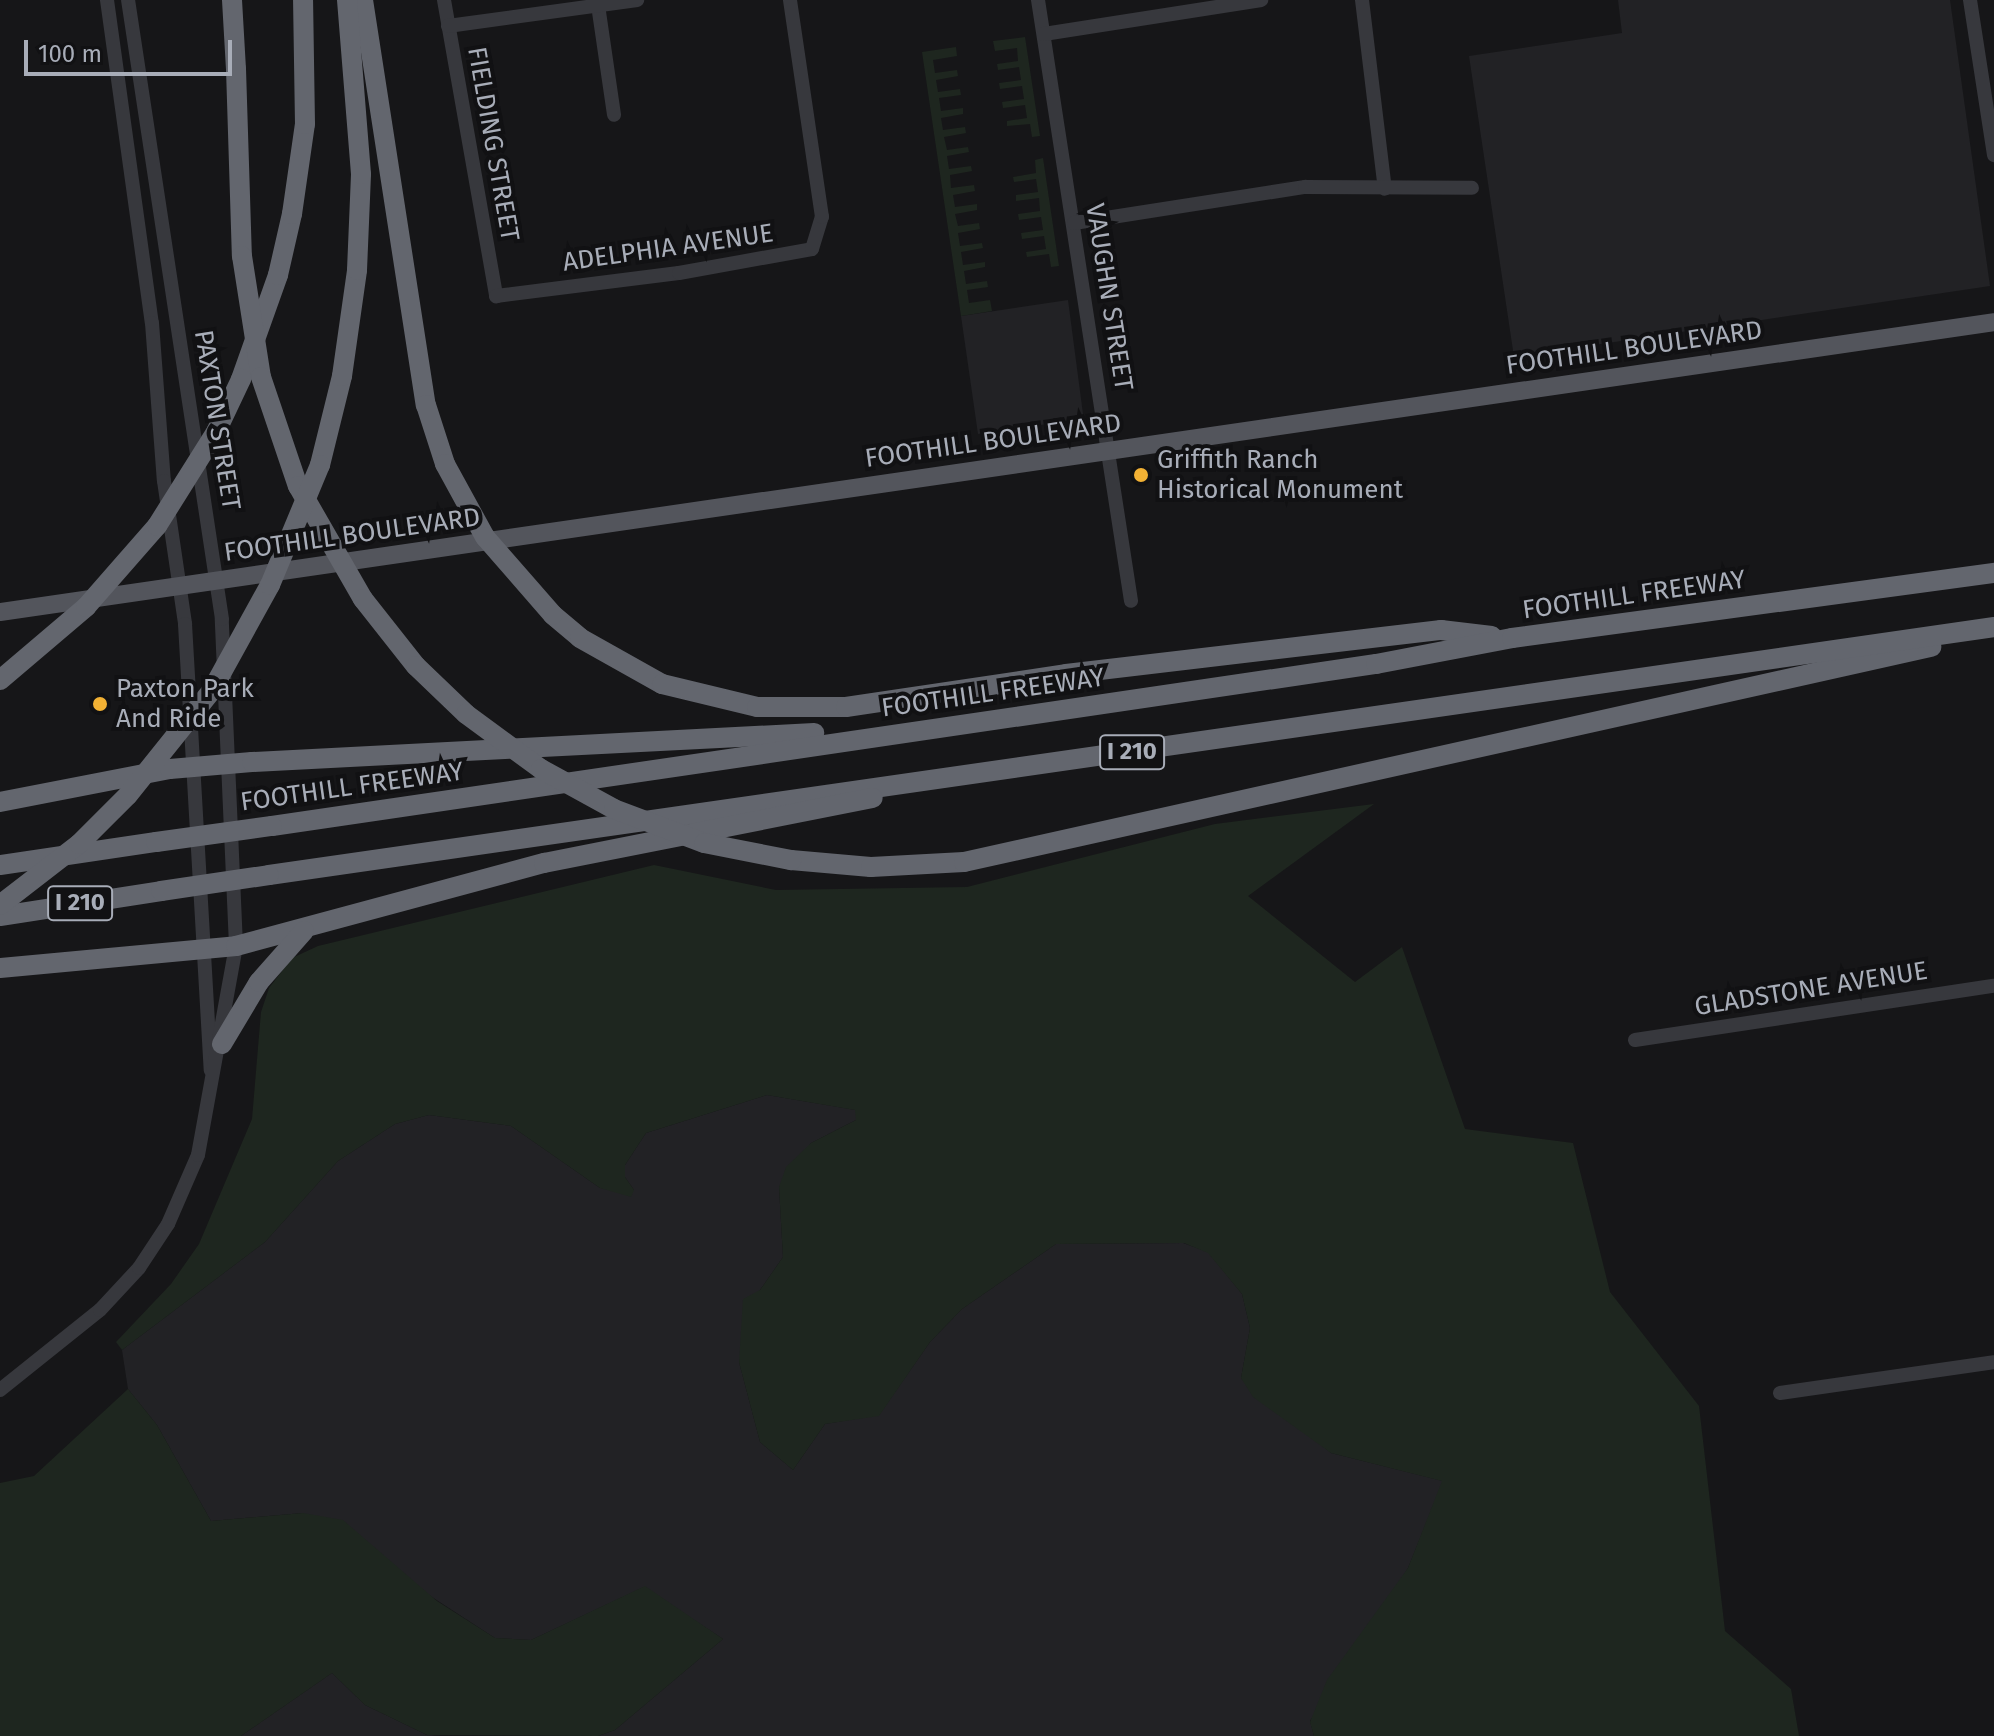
<!DOCTYPE html>
<style>
body{margin:0}
#map{position:relative;width:1994px;height:1736px;overflow:hidden;background:#161618;font-family:"Fira Sans",sans-serif}
div>[style]{position:absolute}
.built>*{inset:0;background:#222225}
.green>*{inset:0;background:#1e261f}
.minor>*{height:14px;margin:-7px;padding:0 7px;transform-origin:7px;border-radius:7px;background:#37383d}
.major>*{height:18px;margin:-9px;padding:0 9px;transform-origin:9px;border-radius:9px;background:#53555c}
.highway>*{height:20px;margin:-10px;padding:0 10px;transform-origin:10px;border-radius:10px;background:#63666e}
.highway-bridge>*{height:20px;margin:-10px;padding:0 10px;transform-origin:10px;border-radius:10px;background:#63666e}
.dots>*{width:22px;height:22px;translate:-50% -50%;box-sizing:border-box;border:4px solid #111113;border-radius:50%}
span{translate:-50% -50%;white-space:nowrap;text-align:center;line-height:1.15;-webkit-text-stroke:8px #111113;paint-order:stroke}
.shield-label span{padding:2px 6px;background:#111113;border:2px solid;border-radius:6px;-webkit-text-stroke-width:0}
.shield-label{font-size:24px;color:#a8adb8;font-weight:700}
.street-label{font-size:26px;color:#a8adb8}
.poi-label{font-size:26px;color:#a8adb8}
.left{translate:0 -50%;text-align:left}
.scale{position:absolute;left:24px;top:40px;width:208px;height:36px;box-sizing:border-box;border:4px solid #a8adb8;border-top:0;padding-left:10px;font-size:24px;line-height:28px;white-space:nowrap;color:#a8adb8;-webkit-text-stroke:6px #111113;paint-order:stroke}
</style>
<div id="map">
<div class="built">
<i style="clip-path:polygon(1618px 0,1950px 0,1990px 286px,1514px 357px,1469px 56px,1622px 33px)"></i>
<i style="clip-path:polygon(1068px 300px,1083px 414px,1075px 420px,978px 434px,961px 316px)"></i>
<i style="clip-path:polygon(767px 1095px,856px 1110px,856px 1120px,811px 1143px,779px 1187px,783px 1257px,760px 1290px,739px 1362px,760px 1442px,793px 1470px,825px 1424px,879px 1415px,930px 1342px,962px 1309px,1056px 1244px,1183px 1243px,1208px 1252px,1242px 1294px,1250px 1328px,1241px 1378px,1331px 1453px,1443px 1481px,1408px 1568px,1310px 1721px,1314px 1736px,598px 1736px,615px 1730px,723px 1639px,644px 1587px,531px 1640px,495px 1638px,303px 1513px,211px 1521px,157px 1425px,128px 1389px,122px 1350px,265px 1242px,338px 1161px,395px 1124px,429px 1115px,511px 1126px,600px 1188px,634px 1190px,625px 1177px,625px 1165px,646px 1133px)"></i>
<i style="clip-path:polygon(332px 1673px,365px 1705px,427px 1735px,441px 1736px,241px 1736px)"></i>
</div>
<div class="green">
<i style="clip-path:polygon(1025px 37px,1040px 136px,1032px 137px,1030px 124px,1007px 126px,1007px 121px,1027px 118px,1025px 105px,1003px 108px,1002px 102px,1024px 99px,1022px 86px,1000px 89px,999px 83px,1021px 80px,1019px 67px,998px 70px,997px 64px,1018px 61px,1017px 48px,995px 51px,993px 41px)"></i>
<i style="clip-path:polygon(956px 47px,957px 56px,933px 60px,935px 73px,957px 70px,958px 76px,936px 80px,938px 92px,960px 89px,961px 95px,939px 98px,941px 111px,963px 108px,963px 114px,941px 118px,943px 130px,965px 127px,966px 133px,944px 137px,947px 150px,968px 147px,969px 152px,947px 156px,949px 169px,971px 166px,972px 171px,950px 175px,951px 188px,974px 185px,975px 191px,953px 195px,955px 207px,977px 204px,977px 210px,955px 214px,958px 226px,979px 223px,980px 229px,958px 233px,960px 246px,982px 243px,983px 248px,961px 252px,963px 265px,985px 262px,985px 267px,964px 271px,966px 284px,987px 281px,988px 287px,967px 290px,969px 303px,990px 300px,992px 311px,961px 316px,922px 52px)"></i>
<i style="clip-path:polygon(1043px 158px,1059px 266px,1051px 267px,1049px 254px,1027px 257px,1026px 252px,1046px 249px,1044px 236px,1022px 239px,1021px 233px,1043px 230px,1041px 217px,1019px 220px,1018px 214px,1040px 211px,1039px 198px,1016px 201px,1016px 195px,1038px 192px,1036px 179px,1014px 182px,1013px 177px,1036px 173px,1035px 160px)"></i>
<i style="clip-path:polygon(1374px 804px,1248px 896px,1355px 982px,1402px 947px,1465px 1129px,1573px 1143px,1610px 1292px,1699px 1406px,1725px 1631px,1791px 1689px,1799px 1736px,1314px 1736px,1310px 1722px,1327px 1680px,1408px 1568px,1442px 1481px,1331px 1453px,1253px 1397px,1241px 1378px,1250px 1328px,1242px 1294px,1208px 1253px,1184px 1243px,1056px 1244px,962px 1309px,930px 1342px,879px 1416px,825px 1424px,793px 1470px,760px 1442px,739px 1362px,743px 1299px,760px 1290px,783px 1257px,779px 1187px,786px 1167px,811px 1143px,856px 1120px,855px 1110px,767px 1095px,646px 1133px,625px 1165px,625px 1177px,634px 1190px,631px 1197px,600px 1188px,511px 1126px,429px 1115px,395px 1124px,338px 1161px,265px 1242px,122px 1350px,116px 1342px,171px 1284px,199px 1244px,252px 1119px,261px 1012px,269px 988px,292px 958px,318px 946px,654px 865px,776px 890px,967px 887px,1215px 824px)"></i>
<i style="clip-path:polygon(128px 1389px,157px 1425px,211px 1521px,303px 1513px,343px 1520px,437px 1601px,495px 1638px,531px 1640px,645px 1586px,723px 1639px,615px 1730px,598px 1736px,427px 1735px,365px 1705px,332px 1673px,241px 1736px,0 1736px,0 1483px,34px 1476px)"></i>
</div>
<div class="minor">
<i style="left:107px;top:0;width:326px;rotate:82.1deg"></i>
<i style="left:152px;top:323px;width:158px;rotate:85.7deg"></i>
<i style="left:164px;top:481px;width:145px;rotate:81.6deg"></i>
<i style="left:185px;top:624px;width:447px;rotate:86.7deg"></i>
<i style="left:444px;top:0;width:301px;rotate:80deg"></i>
<i style="left:496px;top:296px;width:184px;rotate:-7.2deg"></i>
<i style="left:679px;top:273px;width:135px;rotate:-10.2deg"></i>
<i style="left:812px;top:249px;width:34px;rotate:-73deg"></i>
<i style="left:822px;top:217px;width:219px;rotate:-98.4deg"></i>
<i style="left:1038px;top:0;width:608px;rotate:81.2deg"></i>
<i style="left:1362px;top:0;width:190px;rotate:83.1deg"></i>
<i style="left:1970px;top:0;width:157px;rotate:81.2deg"></i>
<i style="left:598px;top:5px;width:111px;rotate:81.7deg"></i>
<i style="left:448px;top:26px;width:191px;rotate:-7.8deg"></i>
<i style="left:1044px;top:34px;width:220px;rotate:-8.9deg"></i>
<i style="left:1074px;top:223px;width:234px;rotate:-8.9deg"></i>
<i style="left:1305px;top:187px;width:167px;rotate:0.3deg"></i>
<i style="left:1635px;top:1040px;width:363px;rotate:-8.6deg"></i>
<i style="left:0;top:1390px;width:128px;rotate:-38.7deg"></i>
<i style="left:100px;top:1310px;width:57px;rotate:-47.1deg"></i>
<i style="left:139px;top:1268px;width:53px;rotate:-56.6deg"></i>
<i style="left:168px;top:1224px;width:75px;rotate:-66.5deg"></i>
<i style="left:198px;top:1155px;width:212px;rotate:-79.7deg"></i>
<i style="left:236px;top:946px;width:327px;rotate:-92.5deg"></i>
<i style="left:222px;top:619px;width:626px;rotate:-98.63deg"></i>
<i style="left:1780px;top:1393px;width:216px;rotate:-8.2deg"></i>
</div>
<div class="major">
<i style="left:0;top:612px;width:2015px;rotate:-8.27deg"></i>
</div>
<div class="highway">
<i style="left:232px;top:0;width:69px;rotate:86.7deg"></i>
<i style="left:363px;top:0;width:410px;rotate:81.2deg"></i>
<i style="left:426px;top:405px;width:62px;rotate:72.1deg"></i>
<i style="left:241px;top:379px;width:110px;rotate:-70.4deg"></i>
<i style="left:278px;top:275px;width:63px;rotate:-77.1deg"></i>
<i style="left:292px;top:214px;width:91px;rotate:-81.8deg"></i>
<i style="left:305px;top:124px;width:124px;rotate:-90.9deg"></i>
<i style="left:320px;top:465px;width:92px;rotate:-76.1deg"></i>
<i style="left:342px;top:376px;width:107px;rotate:-81.9deg"></i>
<i style="left:357px;top:270px;width:96px;rotate:-87.6deg"></i>
<i style="left:361px;top:174px;width:175px;rotate:-94.6deg"></i>
<i style="left:553px;top:615px;width:35px;rotate:40deg"></i>
<i style="left:580px;top:638px;width:94px;rotate:29.3deg"></i>
<i style="left:662px;top:684px;width:98px;rotate:13.6deg"></i>
<i style="left:757px;top:707px;width:89px"></i>
<i style="left:846px;top:707px;width:222px;rotate:-8.5deg"></i>
<i style="left:1066px;top:674px;width:378px;rotate:-6.7deg"></i>
<i style="left:1441px;top:630px;width:51px;rotate:6.7deg"></i>
<i style="left:0;top:802px;width:173px;rotate:-11deg"></i>
<i style="left:170px;top:769px;width:82px;rotate:-4.9deg"></i>
<i style="left:252px;top:762px;width:563px;rotate:-2.95deg"></i>
<i style="left:272px;top:826px;width:1116px;rotate:-8.35deg"></i>
<i style="left:1376px;top:664px;width:138px;rotate:-10.8deg"></i>
<i style="left:1512px;top:638px;width:486px;rotate:-7.7deg"></i>
<i style="left:791px;top:860px;width:80px;rotate:5deg"></i>
<i style="left:871px;top:867px;width:93px;rotate:-3.1deg"></i>
<i style="left:964px;top:862px;width:991px;rotate:-12.54deg"></i>
<i style="left:0;top:865px;width:158px;rotate:-8.4deg"></i>
<i style="left:269px;top:875px;width:1743px;rotate:-8.18deg"></i>
<i style="left:0;top:916px;width:163px;rotate:-8.8deg"></i>
<i style="left:0;top:968px;width:237px;rotate:-5.3deg"></i>
<i style="left:236px;top:946px;width:319px;rotate:-15.1deg"></i>
<i style="left:544px;top:863px;width:335px;rotate:-11.2deg"></i>
<i style="left:222px;top:1044px;width:72px;rotate:-59.2deg"></i>
<i style="left:259px;top:982px;width:68px;rotate:-48.6deg"></i>
</div>
<div class="highway-bridge">
<i style="left:236px;top:69px;width:187px;rotate:88.2deg"></i>
<i style="left:242px;top:256px;width:122px;rotate:81.1deg"></i>
<i style="left:261px;top:377px;width:115px;rotate:71.3deg"></i>
<i style="left:298px;top:486px;width:130px;rotate:60.1deg"></i>
<i style="left:363px;top:599px;width:85px;rotate:51.7deg"></i>
<i style="left:416px;top:666px;width:69px;rotate:43.8deg"></i>
<i style="left:466px;top:714px;width:93px;rotate:36.3deg"></i>
<i style="left:541px;top:769px;width:83px;rotate:28.7deg"></i>
<i style="left:614px;top:809px;width:96px;rotate:20.7deg"></i>
<i style="left:704px;top:843px;width:89px;rotate:11.1deg"></i>
<i style="left:445px;top:464px;width:83px;rotate:61.3deg"></i>
<i style="left:485px;top:537px;width:103px;rotate:48.9deg"></i>
<i style="left:0;top:680px;width:113px;rotate:-40.3deg"></i>
<i style="left:86px;top:607px;width:108px;rotate:-48.8deg"></i>
<i style="left:157px;top:526px;width:111px;rotate:-57.9deg"></i>
<i style="left:216px;top:432px;width:59px;rotate:-64.7deg"></i>
<i style="left:156px;top:842px;width:117px;rotate:-7.9deg"></i>
<i style="left:161px;top:891px;width:109px;rotate:-8.4deg"></i>
<i style="left:0;top:905px;width:100px;rotate:-37.7deg"></i>
<i style="left:79px;top:844px;width:69px;rotate:-45deg"></i>
<i style="left:128px;top:795px;width:134px;rotate:-51.3deg"></i>
<i style="left:212px;top:690px;width:120px;rotate:-61.1deg"></i>
<i style="left:270px;top:585px;width:130px;rotate:-67.4deg"></i>
</div>
<div class="dots">
<i style="left:1141px;top:475px;background:#f2b134"></i>
<i style="left:100px;top:704px;background:#f2b134"></i>
</div>
<div class="shield-label">
<span style="left:1132px;top:752px">I 210</span>
<span style="left:80px;top:903px">I 210</span>
</div>
<div class="street-label">
<span style="left:493px;top:144px;rotate:80deg">FIELDING STREET</span>
<span style="left:668px;top:248px;rotate:-8deg">ADELPHIA AVENUE</span>
<span style="left:1109px;top:297px;rotate:81deg">VAUGHN STREET</span>
<span style="left:1634px;top:348px;rotate:-8deg">FOOTHILL BOULEVARD</span>
<span style="left:217px;top:420px;rotate:81deg">PAXTON STREET</span>
<span style="left:993px;top:441px;rotate:-8deg">FOOTHILL BOULEVARD</span>
<span style="left:352px;top:535px;rotate:-8deg">FOOTHILL BOULEVARD</span>
<span style="left:1634px;top:595px;rotate:-8deg">FOOTHILL FREEWAY</span>
<span style="left:993px;top:693px;rotate:-8deg">FOOTHILL FREEWAY</span>
<span style="left:352px;top:787px;rotate:-8deg">FOOTHILL FREEWAY</span>
<span style="left:1811px;top:989px;rotate:-9deg">GLADSTONE AVENUE</span>
</div>
<div class="poi-label">
<span class="left" style="left:1157px;top:475px">Griffith Ranch<br>Historical Monument</span>
<span class="left" style="left:116px;top:704px">Paxton Park<br>And Ride</span>
</div>
<div class="scale">100 m</div>
</div>
